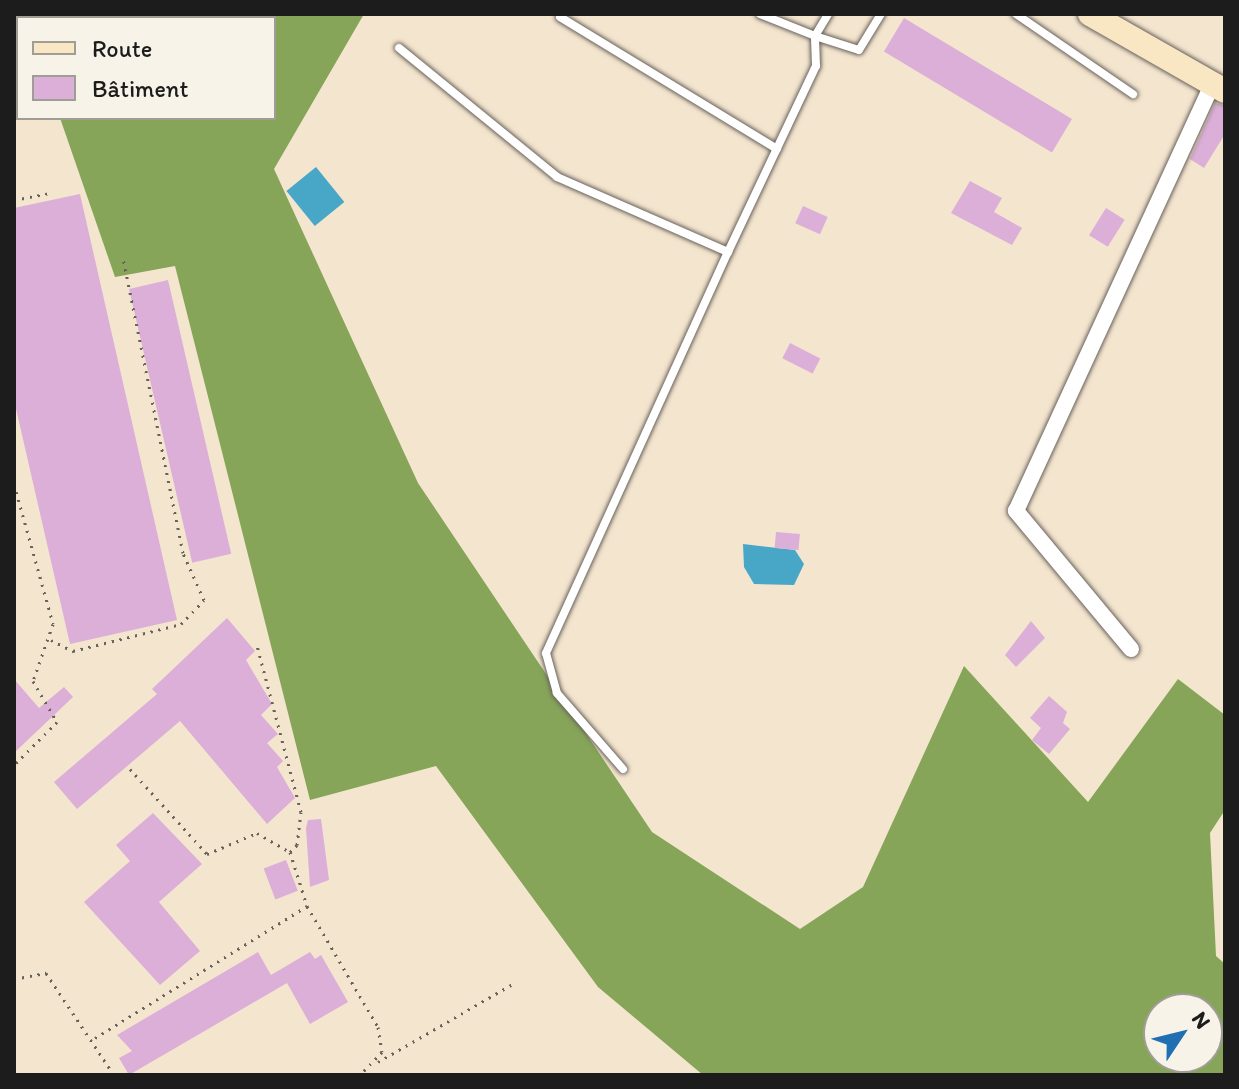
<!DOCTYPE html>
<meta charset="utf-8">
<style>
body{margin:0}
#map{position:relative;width:1239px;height:1089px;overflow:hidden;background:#f4e5cf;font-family:Itim,sans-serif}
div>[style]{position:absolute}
.forest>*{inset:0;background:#86a559}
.water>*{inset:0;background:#48a6c7;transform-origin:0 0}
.building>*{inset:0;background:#dbafd8;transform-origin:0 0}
.path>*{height:3px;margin-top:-1.5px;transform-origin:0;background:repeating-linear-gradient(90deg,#68625b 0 2px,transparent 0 8px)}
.roads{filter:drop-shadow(0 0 2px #68625b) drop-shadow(0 0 2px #68625b)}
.service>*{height:8px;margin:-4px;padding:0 4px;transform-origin:4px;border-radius:4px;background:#fff}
.minor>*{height:16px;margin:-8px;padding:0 8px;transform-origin:8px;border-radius:8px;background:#fff}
.secondary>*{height:24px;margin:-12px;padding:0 12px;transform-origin:12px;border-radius:12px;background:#f9e7c3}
span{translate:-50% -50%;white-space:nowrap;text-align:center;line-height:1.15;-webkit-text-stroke:8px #f7f3e8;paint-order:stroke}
.frame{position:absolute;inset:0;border:16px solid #1c1c1c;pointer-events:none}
.legend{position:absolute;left:16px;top:16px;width:260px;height:104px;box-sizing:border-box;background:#f7f3e8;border:2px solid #9f9d96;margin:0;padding:10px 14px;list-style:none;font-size:24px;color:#1c1c1c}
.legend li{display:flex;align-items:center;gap:16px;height:40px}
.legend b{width:40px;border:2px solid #9f9d96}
.north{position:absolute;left:1143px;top:993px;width:80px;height:80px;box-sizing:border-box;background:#f7f3e8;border:2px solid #9f9d96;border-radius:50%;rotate:55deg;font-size:22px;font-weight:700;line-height:32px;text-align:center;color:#1c1c1c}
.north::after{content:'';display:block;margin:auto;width:28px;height:36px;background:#1f6fb2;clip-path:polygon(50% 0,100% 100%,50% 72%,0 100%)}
</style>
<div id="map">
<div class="forest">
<i style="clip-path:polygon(evenodd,23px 14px,364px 14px,274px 169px,418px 483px,652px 832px,800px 929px,863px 887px,964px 666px,1088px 802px,1178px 679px,1225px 715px,1225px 810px,1210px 833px,1216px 956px,1225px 964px,1225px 1075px,703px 1075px,598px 987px,436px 766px,310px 800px,175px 266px,115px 277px,60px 118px,274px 118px,274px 18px,23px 14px,1159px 1009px,1207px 1009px,1207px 1057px,1159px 1057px,1159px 1009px)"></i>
</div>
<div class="water">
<i style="left:316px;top:167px;width:45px;height:38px;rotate:51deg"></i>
<i style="clip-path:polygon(743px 544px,795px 550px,804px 564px,794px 585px,754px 584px,744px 567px)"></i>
</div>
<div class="building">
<i style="left:904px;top:18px;width:196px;height:39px;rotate:31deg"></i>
<i style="clip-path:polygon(1215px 103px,1225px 106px,1225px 134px,1204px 168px,1190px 159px)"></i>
<i style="clip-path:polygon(970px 181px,1002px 198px,994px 212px,1022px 228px,1012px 245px,951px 213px)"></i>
<i style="clip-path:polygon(80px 194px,177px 620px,70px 644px,14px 400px,14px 208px)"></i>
<i style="left:803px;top:206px;width:27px;height:19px;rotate:24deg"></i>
<i style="left:1106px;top:208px;width:22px;height:32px;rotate:32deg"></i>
<i style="left:168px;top:280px;width:281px;height:40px;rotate:77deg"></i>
<i style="left:790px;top:343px;width:34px;height:17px;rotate:27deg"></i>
<i style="left:776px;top:532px;width:24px;height:16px;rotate:5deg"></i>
<i style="clip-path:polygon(227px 618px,255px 651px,246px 660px,272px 704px,261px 715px,278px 734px,267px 743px,283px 761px,277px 767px,295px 798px,267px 824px,180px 721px,77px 809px,54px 782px,157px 694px,152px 689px)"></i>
<i style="clip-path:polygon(1031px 621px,1045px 638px,1016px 667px,1005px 655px)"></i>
<i style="clip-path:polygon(14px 679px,39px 708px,64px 687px,73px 697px,14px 753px)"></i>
<i style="clip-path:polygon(1049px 696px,1067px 712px,1063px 723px,1070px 729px,1049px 754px,1032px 740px,1041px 728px,1030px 718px)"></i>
<i style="clip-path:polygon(153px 813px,202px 864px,159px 902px,200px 951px,160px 985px,84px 902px,130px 861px,116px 845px)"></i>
<i style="clip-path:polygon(321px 819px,329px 880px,310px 887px,306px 828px,308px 820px)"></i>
<i style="left:286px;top:860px;width:33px;height:24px;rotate:69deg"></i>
<i style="clip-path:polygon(258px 952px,271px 975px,310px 952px,315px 959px,321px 955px,348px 1002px,310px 1024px,287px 983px,129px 1075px,119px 1058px,132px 1051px,117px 1035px)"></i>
</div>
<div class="path">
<i style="left:14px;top:200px;width:36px;rotate:-11deg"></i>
<i style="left:14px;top:484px;width:145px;rotate:74.4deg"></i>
<i style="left:53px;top:624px;width:60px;rotate:109.3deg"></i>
<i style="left:33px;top:681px;width:48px;rotate:59.7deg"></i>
<i style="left:57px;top:722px;width:61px;rotate:135deg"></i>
<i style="left:51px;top:640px;width:25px;rotate:27deg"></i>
<i style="left:73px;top:651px;width:111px;rotate:-14deg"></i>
<i style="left:181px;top:624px;width:33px;rotate:-46deg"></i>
<i style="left:204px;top:600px;width:51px;rotate:-114.1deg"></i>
<i style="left:183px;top:553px;width:301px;rotate:-101.5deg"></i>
<i style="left:130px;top:769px;width:115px;rotate:47.8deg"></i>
<i style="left:207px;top:854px;width:54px;rotate:-22.8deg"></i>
<i style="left:257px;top:833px;width:38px;rotate:30deg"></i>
<i style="left:290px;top:852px;width:10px;rotate:-45deg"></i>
<i style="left:297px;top:845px;width:33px;rotate:-83deg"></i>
<i style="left:301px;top:812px;width:172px;rotate:-104.8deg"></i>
<i style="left:290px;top:852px;width:57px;rotate:72.5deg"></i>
<i style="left:307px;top:906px;width:140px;rotate:59.6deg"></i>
<i style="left:378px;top:1027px;width:25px;rotate:81deg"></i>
<i style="left:382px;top:1052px;width:32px;rotate:134deg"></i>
<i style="left:14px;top:979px;width:33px;rotate:-11deg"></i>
<i style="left:46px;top:973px;width:123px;rotate:56.3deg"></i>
<i style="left:95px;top:1038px;width:250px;rotate:-31.9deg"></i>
<i style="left:378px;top:1062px;width:160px;rotate:-30.1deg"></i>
</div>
<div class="roads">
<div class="service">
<i style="left:760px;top:14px;width:59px;rotate:21.8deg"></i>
<i style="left:815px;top:36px;width:26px;rotate:-59deg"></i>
<i style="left:1016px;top:14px;width:142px;rotate:34.4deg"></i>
<i style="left:560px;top:17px;width:254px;rotate:31.3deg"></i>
<i style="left:399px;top:48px;width:204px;rotate:39.2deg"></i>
<i style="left:557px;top:177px;width:187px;rotate:23.7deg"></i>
<i style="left:728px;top:252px;width:206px;rotate:-64.7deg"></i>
<i style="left:816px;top:66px;width:30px;rotate:-92deg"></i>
<i style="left:815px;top:36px;width:46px;rotate:17.7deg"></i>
<i style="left:859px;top:50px;width:42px;rotate:-58.6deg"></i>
<i style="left:623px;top:769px;width:101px;rotate:-131deg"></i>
<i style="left:557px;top:693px;width:41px;rotate:-105.4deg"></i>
<i style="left:546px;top:653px;width:440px;rotate:-65.6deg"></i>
</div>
<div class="minor">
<i style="left:1131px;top:649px;width:180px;rotate:-129.8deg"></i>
<i style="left:1016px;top:511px;width:470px;rotate:-65.3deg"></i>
</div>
<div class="secondary">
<i style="left:1090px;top:14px;width:155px;rotate:29.7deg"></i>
</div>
</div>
<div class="frame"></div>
<ul class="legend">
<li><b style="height:10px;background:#f9e7c3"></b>Route</li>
<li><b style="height:22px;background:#dbafd8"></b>Bâtiment</li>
</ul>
<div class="north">N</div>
</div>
